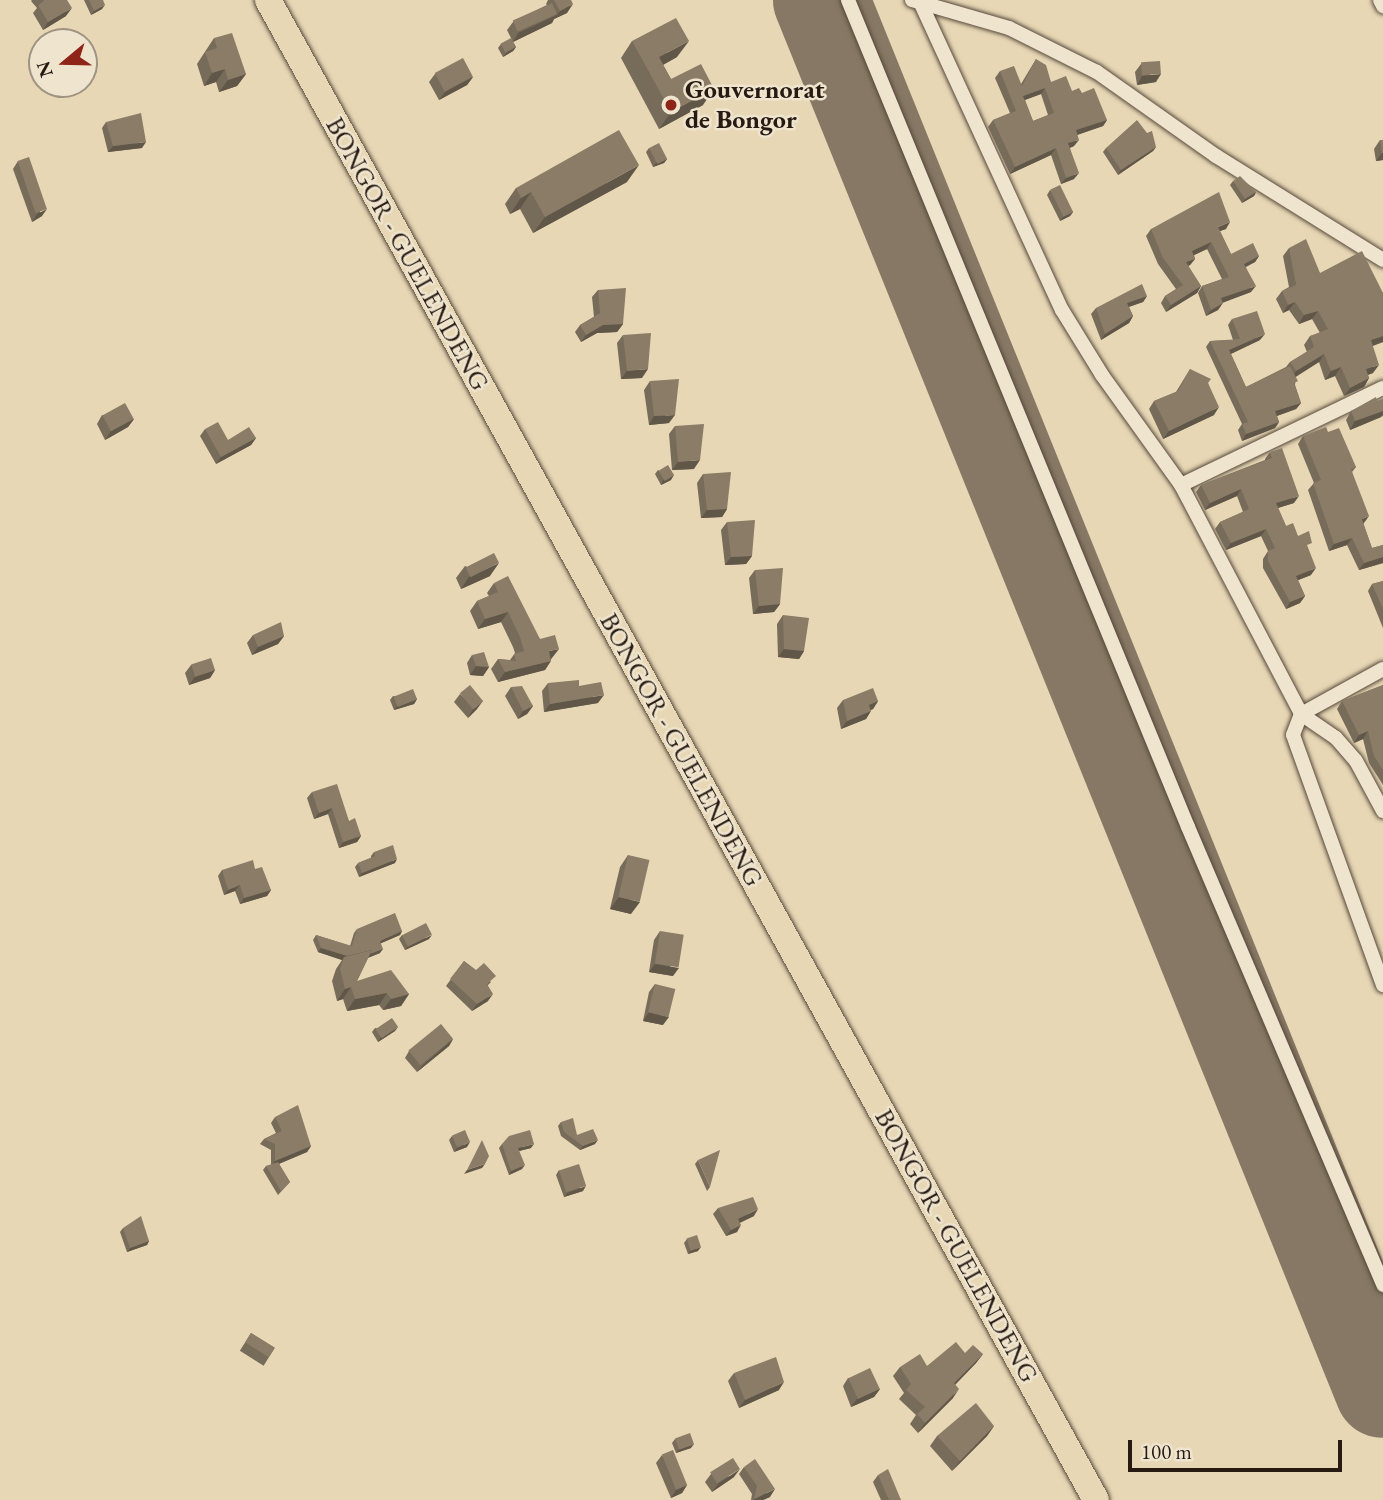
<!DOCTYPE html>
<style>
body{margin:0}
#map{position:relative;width:1383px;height:1500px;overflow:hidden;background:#e7d7b5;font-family:"EB Garamond",serif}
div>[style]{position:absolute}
.runway>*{height:96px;margin:-48px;padding:0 48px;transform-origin:48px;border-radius:48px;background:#867864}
.roads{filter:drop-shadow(0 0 2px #56493b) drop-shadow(0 0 2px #56493b)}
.street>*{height:14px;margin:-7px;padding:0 7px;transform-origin:7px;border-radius:7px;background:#efe5cf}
.highway>*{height:26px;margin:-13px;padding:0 13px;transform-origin:13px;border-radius:13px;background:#e7d7b5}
.wall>*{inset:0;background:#776b59;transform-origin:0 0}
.shaded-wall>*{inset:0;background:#615748}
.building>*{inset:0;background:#8a7c67;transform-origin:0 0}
.dots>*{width:19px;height:19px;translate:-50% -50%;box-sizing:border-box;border:4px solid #efe5cf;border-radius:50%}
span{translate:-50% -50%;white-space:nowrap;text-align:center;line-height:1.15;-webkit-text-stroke:5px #efe5cf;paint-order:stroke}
.poi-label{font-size:26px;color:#261a12;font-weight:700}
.left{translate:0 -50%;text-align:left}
.street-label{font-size:26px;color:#261a12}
.north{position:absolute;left:28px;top:28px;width:70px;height:70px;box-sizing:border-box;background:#efe5cf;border:2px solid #9f9483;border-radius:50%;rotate:251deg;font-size:19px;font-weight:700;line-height:28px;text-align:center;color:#261a12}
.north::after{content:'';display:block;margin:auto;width:24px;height:32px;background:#8f2418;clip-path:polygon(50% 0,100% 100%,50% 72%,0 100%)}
.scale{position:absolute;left:1128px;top:1440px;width:214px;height:32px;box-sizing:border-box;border:4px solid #261a12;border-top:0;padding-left:9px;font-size:21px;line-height:24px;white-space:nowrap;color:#261a12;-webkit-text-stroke:5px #efe5cf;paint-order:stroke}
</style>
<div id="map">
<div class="runway">
<i style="left:821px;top:0;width:1499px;rotate:67.99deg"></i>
</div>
<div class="roads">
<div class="street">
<i style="left:848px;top:0;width:894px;rotate:67.65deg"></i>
<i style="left:1188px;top:827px;width:498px;rotate:66.9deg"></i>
<i style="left:912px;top:0;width:101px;rotate:16.1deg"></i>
<i style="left:1009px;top:28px;width:98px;rotate:26.6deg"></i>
<i style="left:1097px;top:72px;width:146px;rotate:35.2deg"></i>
<i style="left:1216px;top:156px;width:197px;rotate:31.9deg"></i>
<i style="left:1380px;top:0;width:7px;rotate:63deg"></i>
<i style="left:922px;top:6px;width:335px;rotate:65.3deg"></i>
<i style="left:1062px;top:310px;width:76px;rotate:58.4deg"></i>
<i style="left:1102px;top:375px;width:135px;rotate:54.3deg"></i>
<i style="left:1181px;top:485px;width:259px;rotate:62.3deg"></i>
<i style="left:1301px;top:714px;width:42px;rotate:34.4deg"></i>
<i style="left:1336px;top:738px;width:30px;rotate:49deg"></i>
<i style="left:1356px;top:761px;width:57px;rotate:61.6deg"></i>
<i style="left:1181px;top:485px;width:224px;rotate:-25.7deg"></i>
<i style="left:1383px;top:669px;width:94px;rotate:151.2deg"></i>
<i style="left:1301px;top:714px;width:22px;rotate:111deg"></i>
<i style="left:1293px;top:735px;width:266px;rotate:70.2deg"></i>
</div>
<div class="highway">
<i style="left:268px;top:0;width:1713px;rotate:61.1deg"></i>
</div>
</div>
<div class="wall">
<i style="clip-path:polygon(32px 0,67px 0,66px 16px,43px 30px,33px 13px,37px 8px,31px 1px)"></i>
<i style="clip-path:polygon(84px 0,103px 0,102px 9px,91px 15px)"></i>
<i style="clip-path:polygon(548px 0,571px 0,567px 13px,554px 19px,552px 23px,513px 42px,516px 47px,513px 51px,503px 57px,498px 48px,501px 44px,512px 40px,507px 30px,513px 22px,547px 5px,546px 4px)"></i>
<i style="clip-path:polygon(214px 38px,246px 74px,237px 86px,219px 92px,216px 82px,204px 86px,197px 64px)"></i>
<i style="clip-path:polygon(632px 41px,677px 57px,663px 65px,671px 79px,703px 105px,659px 129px,621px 58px)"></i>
<i style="clip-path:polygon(evenodd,1036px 59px,1051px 82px,1072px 91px,1082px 93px,1107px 120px,1103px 126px,1077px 135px,1074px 146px,1070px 148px,1074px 179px,1061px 184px,1051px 155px,1010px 174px,988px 127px,993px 120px,1010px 113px,995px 78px,1000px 71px,1021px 84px,1036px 59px,1041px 94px,1048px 115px,1033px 121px,1025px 100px,1041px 94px)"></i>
<i style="clip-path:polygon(1141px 64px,1156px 82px,1137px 85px,1135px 72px)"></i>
<i style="clip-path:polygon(435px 74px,473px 77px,467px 85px,439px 100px,429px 82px)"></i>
<i style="clip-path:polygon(106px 122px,142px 148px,108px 152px,102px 128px)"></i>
<i style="clip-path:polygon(1380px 140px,1383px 140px,1383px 160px,1376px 161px,1374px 149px)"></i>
<i style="clip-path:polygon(1156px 147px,1153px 151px,1118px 175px,1103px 152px,1106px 148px)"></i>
<i style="clip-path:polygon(649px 148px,667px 159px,664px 163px,653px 167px,646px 152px)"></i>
<i style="clip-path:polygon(18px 161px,42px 216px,32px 222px,13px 169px)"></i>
<i style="clip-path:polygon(1233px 181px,1256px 192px,1254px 196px,1242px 203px,1230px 185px)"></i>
<i style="clip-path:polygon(627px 182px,533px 233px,520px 209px,510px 214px,505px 204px,516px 188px)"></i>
<i style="clip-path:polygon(1050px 190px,1073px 212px,1070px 216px,1060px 221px,1047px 195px)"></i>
<i style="clip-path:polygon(1151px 229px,1226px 229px,1220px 231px,1231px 254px,1259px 256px,1255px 262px,1246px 267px,1251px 292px,1223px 302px,1218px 310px,1206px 316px,1198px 293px,1202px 286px,1222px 279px,1207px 249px,1194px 255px,1195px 259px,1190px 265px,1188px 266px,1201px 286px,1197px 293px,1166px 312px,1161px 303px,1165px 296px,1176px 289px,1158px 264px,1146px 236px)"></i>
<i style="clip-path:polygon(1289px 248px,1320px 273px,1383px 293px,1383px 342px,1373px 346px,1373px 373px,1368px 375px,1369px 378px,1364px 387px,1344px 396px,1335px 376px,1325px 380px,1319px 362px,1296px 376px,1295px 385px,1301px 403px,1296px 409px,1277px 416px,1279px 422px,1275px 428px,1242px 441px,1238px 430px,1242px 424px,1206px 347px,1210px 341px,1233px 340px,1228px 325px,1232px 319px,1260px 340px,1231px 354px,1246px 387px,1286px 367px,1290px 362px,1307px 352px,1304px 345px,1310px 336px,1320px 333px,1312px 319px,1299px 324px,1289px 310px,1283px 313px,1276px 299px,1282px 291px,1289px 287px,1283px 256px)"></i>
<i style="clip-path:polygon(598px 290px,623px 324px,617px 332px,597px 333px,581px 342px,575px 332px,580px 325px,594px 317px,592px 297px)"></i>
<i style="clip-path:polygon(1147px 296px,1143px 302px,1129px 307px,1133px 316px,1129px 323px,1101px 340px,1091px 314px,1096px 308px)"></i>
<i style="clip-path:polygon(623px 335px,642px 378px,621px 379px,617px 343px)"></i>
<i style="clip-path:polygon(1190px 369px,1208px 383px,1214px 415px,1163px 439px,1149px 409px,1154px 401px,1176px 392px)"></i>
<i style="clip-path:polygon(650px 381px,669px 423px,649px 425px,644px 390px)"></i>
<i style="clip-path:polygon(1383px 399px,1383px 415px,1381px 417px,1350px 430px,1346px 420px,1351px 411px)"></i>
<i style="clip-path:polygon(102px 415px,134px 419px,128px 427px,105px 440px,97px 424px)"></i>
<i style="clip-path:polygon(675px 426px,694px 469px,672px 470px,669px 434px)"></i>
<i style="clip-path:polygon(205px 429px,228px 440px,256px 438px,251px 445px,216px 464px,200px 436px)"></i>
<i style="clip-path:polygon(1328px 432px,1356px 467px,1352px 472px,1364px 523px,1363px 524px,1372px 548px,1383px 545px,1383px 563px,1359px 570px,1347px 545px,1329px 551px,1308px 490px,1314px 483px,1298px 444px,1303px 436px)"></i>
<i style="clip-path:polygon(1270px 452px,1294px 503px,1278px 508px,1286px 526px,1298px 536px,1308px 549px,1311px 575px,1298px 580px,1305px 596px,1300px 603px,1286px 609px,1263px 568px,1263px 559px,1268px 551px,1261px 536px,1226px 550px,1215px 529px,1220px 522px,1243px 512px,1237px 496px,1205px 510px,1196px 492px,1201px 485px,1265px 460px,1265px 459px)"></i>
<i style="clip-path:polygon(658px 470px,671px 480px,661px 485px,655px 474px)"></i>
<i style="clip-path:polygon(703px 474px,727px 509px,722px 517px,701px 518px,697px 483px)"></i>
<i style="clip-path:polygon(727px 522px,752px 556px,746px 564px,725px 565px,721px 530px)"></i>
<i style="clip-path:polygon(465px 566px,490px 576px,461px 589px,456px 578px)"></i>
<i style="clip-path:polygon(755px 570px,780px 604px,774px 612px,753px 614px,749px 578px)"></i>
<i style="clip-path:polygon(1383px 581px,1383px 628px,1368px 591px,1372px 584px)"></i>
<i style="clip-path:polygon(494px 583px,540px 639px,552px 658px,545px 670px,498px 682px,491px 669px,498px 659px,510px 660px,515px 653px,513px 647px,501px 622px,478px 629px,470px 611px,477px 601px,489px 596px,487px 593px)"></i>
<i style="clip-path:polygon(783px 615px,804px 651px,799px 659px,778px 657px,777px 624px)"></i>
<i style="clip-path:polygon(253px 635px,284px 636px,278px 644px,252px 655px,247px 643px)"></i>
<i style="clip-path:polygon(472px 655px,489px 667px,483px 676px,470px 675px,467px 663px)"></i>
<i style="clip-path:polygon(191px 665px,215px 670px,210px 678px,189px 685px,185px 673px)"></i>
<i style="clip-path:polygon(548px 683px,579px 686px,598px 703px,544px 712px,542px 691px)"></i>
<i style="clip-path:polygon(1383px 685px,1383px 785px,1369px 763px,1363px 739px,1354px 743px,1337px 709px,1342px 701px)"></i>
<i style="clip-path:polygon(511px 687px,533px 706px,527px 714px,518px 719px,505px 696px)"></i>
<i style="clip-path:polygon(460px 694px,477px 709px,468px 718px,454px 702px)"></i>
<i style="clip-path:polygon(393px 696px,417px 699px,414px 704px,394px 710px,390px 700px)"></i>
<i style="clip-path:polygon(843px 700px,878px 701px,873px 709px,871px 710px,866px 719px,841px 729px,837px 708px)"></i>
<i style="clip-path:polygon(312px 792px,349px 821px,361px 836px,357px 842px,339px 848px,328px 814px,314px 819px,307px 798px)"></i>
<i style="clip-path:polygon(374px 852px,395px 863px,359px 877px,355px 867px,358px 863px,371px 858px,371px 856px)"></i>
<i style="clip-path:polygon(628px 855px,631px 914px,610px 909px,620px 867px)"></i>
<i style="clip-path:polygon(255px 869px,271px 890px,267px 896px,240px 904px,235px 891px,224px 895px,218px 876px,222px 870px)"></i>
<i style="clip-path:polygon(357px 929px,402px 931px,400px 935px,381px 943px,380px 953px,368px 958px,357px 981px,409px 994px,401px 1006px,383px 1010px,379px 1005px,347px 1011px,343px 999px,337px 1001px,332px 981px,336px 969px,342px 960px,318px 952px,313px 940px,316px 935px,350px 946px,354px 933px)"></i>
<i style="clip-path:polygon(660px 931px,673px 976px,649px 972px,654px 940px)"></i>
<i style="clip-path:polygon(402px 935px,429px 939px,405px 950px,399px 939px)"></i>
<i style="clip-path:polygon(464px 961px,491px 982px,488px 985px,488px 1001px,472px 1011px,446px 986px)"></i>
<i style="clip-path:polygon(655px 984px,663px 1025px,643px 1021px,649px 992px)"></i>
<i style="clip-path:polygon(375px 1028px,395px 1031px,378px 1042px,372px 1032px)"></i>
<i style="clip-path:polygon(453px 1039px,449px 1046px,417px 1072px,405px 1058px,409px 1051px)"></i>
<i style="clip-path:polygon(275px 1117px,311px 1146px,307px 1152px,279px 1164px,290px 1182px,278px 1195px,263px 1170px,266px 1166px,271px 1165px,271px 1150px,260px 1144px,264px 1139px,276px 1133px,271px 1123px)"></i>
<i style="clip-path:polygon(561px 1122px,577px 1135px,595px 1144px,580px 1150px,561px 1136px,558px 1126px)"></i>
<i style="clip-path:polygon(452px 1136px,467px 1147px,454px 1152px,449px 1140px)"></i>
<i style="clip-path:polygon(502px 1144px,531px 1148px,519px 1151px,522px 1169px,509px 1175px,499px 1148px)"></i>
<i style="clip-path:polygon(698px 1160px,710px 1187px,707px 1191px,695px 1164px)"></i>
<i style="clip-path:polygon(559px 1170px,583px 1191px,564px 1197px,556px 1175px)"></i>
<i style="clip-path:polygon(718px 1208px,754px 1216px,740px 1223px,737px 1232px,726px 1236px,713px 1214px)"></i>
<i style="clip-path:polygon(123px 1228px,149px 1241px,147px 1245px,127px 1252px,120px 1232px)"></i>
<i style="clip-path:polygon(687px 1239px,698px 1251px,688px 1254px,684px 1243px)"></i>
<i style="left:251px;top:1333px;width:28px;height:21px;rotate:32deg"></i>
<i style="clip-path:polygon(983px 1354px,976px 1363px,955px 1385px,953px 1398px,918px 1433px,910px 1424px,916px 1415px,899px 1399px,904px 1393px,893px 1376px,900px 1367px,927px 1366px)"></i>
<i style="clip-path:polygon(734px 1373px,779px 1390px,739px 1408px,728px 1381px)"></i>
<i style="clip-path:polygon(848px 1378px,880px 1389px,874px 1397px,851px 1407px,843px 1386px)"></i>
<i style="clip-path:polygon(994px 1426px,987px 1436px,952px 1471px,930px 1446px,937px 1436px)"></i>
<i style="clip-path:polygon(675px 1439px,691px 1448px,676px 1453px,672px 1443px)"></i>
<i style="clip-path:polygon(662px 1455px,687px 1485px,682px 1493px,671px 1498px,656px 1463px)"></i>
<i style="clip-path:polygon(744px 1467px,770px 1497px,763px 1500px,751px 1500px,752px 1494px,739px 1474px)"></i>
<i style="clip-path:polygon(711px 1474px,734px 1477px,712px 1492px,705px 1482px)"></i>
<i style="clip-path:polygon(878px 1475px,901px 1500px,881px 1500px,873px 1482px)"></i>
</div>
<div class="shaded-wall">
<i style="clip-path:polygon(573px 4px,567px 13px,554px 19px,552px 23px,513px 42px,518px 33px,557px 15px,560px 11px)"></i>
<i style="clip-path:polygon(105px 5px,102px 9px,91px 15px,94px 11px)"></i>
<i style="clip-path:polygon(72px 8px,66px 16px,43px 30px,48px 22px)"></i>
<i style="clip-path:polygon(689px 41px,677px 57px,648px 73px,659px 57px)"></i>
<i style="clip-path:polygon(516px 47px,513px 51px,503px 57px,506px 53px)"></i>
<i style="clip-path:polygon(225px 69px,216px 82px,204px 86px,212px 73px)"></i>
<i style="clip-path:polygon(246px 74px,237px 86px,219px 92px,228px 80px)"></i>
<i style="clip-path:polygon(1161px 74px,1156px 82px,1137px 85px,1142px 76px)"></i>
<i style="clip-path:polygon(473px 77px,467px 85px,439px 100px,445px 92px)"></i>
<i style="clip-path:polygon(1045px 88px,1041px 94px,1019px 102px,1023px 96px)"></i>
<i style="clip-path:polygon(714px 89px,703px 105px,659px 129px,671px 112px)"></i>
<i style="clip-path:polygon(1107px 120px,1103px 126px,1071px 137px,1076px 130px)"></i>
<i style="clip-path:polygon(1079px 140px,1074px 146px,1064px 150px,1068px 143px)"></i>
<i style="clip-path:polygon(146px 142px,142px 148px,108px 152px,113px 146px)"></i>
<i style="clip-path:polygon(1156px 147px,1153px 151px,1118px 175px,1121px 170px)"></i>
<i style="clip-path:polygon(1056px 148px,1051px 155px,1010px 174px,1015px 167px)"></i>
<i style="clip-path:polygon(1382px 153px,1383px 153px,1383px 160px,1376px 161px)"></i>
<i style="clip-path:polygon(667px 159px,664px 163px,653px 167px,656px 163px)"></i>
<i style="clip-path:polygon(639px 165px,627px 182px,533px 233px,545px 217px)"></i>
<i style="clip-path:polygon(1079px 173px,1074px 179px,1061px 184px,1066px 178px)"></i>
<i style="clip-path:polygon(531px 192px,520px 209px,510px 214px,521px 198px)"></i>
<i style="clip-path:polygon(1256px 192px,1254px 196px,1242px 203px,1245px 199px)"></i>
<i style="clip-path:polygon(47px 209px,42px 216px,32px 222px,37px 214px)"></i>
<i style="clip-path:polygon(1073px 212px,1070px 216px,1060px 221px,1063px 217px)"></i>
<i style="clip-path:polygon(1230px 222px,1226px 229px,1214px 233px,1218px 227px)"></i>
<i style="clip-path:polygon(1211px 242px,1207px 249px,1188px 258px,1192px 251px)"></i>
<i style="clip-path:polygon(1259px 256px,1255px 262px,1239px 270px,1244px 264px)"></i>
<i style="clip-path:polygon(1195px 259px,1190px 265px,1181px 269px,1186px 262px)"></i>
<i style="clip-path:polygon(1201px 286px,1197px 293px,1166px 312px,1171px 305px)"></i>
<i style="clip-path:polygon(1256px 286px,1251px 292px,1217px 305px,1221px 298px)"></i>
<i style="clip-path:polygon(1147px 296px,1143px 302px,1122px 309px,1127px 303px)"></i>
<i style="clip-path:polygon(1295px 302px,1289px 310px,1283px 313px,1288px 305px)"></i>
<i style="clip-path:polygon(1223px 303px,1218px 310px,1206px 316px,1211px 310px)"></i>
<i style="clip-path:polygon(1318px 311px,1312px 319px,1299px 324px,1304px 315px)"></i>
<i style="clip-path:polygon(1133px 316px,1129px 323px,1101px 340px,1105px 334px)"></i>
<i style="clip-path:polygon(623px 324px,617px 332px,597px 333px,581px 342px,586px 335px,603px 325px)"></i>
<i style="clip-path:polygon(1265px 334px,1260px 340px,1224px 357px,1229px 350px)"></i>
<i style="clip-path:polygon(1383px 336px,1383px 342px,1365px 348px,1371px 340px)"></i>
<i style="clip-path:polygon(1324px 354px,1319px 362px,1291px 380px,1296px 371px)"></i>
<i style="clip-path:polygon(1379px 365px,1373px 373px,1361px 377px,1366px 369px)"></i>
<i style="clip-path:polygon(1341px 367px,1335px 376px,1325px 380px,1331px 371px)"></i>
<i style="clip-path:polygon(648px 369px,642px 378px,621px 379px,627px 371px)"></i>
<i style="clip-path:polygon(1369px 378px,1364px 387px,1344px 396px,1350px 388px)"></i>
<i style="clip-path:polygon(1301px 403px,1296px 409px,1271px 418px,1275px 411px)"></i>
<i style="clip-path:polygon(1219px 407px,1214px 415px,1163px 439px,1169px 431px)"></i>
<i style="clip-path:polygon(1383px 411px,1383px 415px,1381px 417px,1350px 430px,1355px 421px)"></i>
<i style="clip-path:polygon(675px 415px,669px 423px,649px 425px,654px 416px)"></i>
<i style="clip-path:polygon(134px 419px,128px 427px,105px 440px,111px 431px)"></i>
<i style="clip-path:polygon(1279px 422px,1275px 428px,1242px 441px,1246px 434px)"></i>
<i style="clip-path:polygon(256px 438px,251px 445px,216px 464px,221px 457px)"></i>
<i style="clip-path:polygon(700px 460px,694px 469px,672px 470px,678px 462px)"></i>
<i style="clip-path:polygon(674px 475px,671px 480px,661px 485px,663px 480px)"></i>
<i style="clip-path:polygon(1241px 489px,1237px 496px,1205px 510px,1210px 503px)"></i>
<i style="clip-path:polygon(1299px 496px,1294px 503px,1271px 510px,1276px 503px)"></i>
<i style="clip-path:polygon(727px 509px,722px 517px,701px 518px,707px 510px)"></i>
<i style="clip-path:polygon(1369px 516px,1364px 523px,1357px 526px,1362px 519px)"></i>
<i style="clip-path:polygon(1266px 529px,1261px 536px,1226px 550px,1231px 543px)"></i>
<i style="clip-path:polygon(1352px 538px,1347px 545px,1329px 551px,1334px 544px)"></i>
<i style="clip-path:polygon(752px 556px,746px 564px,725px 565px,731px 557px)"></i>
<i style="clip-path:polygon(1383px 557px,1383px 563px,1359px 570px,1364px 563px)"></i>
<i style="clip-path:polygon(499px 563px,490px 576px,461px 589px,469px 577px)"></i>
<i style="clip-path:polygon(1316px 568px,1311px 575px,1291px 583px,1296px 576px)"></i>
<i style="clip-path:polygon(1305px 596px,1300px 603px,1286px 609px,1290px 602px)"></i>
<i style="clip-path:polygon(780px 604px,774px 612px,753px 614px,759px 606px)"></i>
<i style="clip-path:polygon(508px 612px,501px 622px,478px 629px,485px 619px)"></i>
<i style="clip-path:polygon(284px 636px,278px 644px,252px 655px,258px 647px)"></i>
<i style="clip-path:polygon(559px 649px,552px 658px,542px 661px,549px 651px)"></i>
<i style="clip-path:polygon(784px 649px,804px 651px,799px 659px,778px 657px)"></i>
<i style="clip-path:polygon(551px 661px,545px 670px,498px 682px,505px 672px)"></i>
<i style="clip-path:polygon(476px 666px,489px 667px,483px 676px,470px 675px)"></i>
<i style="clip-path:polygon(215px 670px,210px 678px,189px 685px,195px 677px)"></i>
<i style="clip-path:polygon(604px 695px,598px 703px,544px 712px,550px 704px)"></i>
<i style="clip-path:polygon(417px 699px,414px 704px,394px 710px,397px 706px)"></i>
<i style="clip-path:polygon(483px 701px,477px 709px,468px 718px,473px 709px)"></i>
<i style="clip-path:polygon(878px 701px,873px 709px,863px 713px,869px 705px)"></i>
<i style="clip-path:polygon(533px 706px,527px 714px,518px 719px,523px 711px)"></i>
<i style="clip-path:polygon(871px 711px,866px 719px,841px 729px,847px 721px)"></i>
<i style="clip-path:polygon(1368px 731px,1363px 739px,1354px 743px,1359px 735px)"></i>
<i style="clip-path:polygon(332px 808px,328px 814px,314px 819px,319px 813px)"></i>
<i style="clip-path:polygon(361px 836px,357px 842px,339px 848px,343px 842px)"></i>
<i style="clip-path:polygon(397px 859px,395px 863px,359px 877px,362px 873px)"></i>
<i style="clip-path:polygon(240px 885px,235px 891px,224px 895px,228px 890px)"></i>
<i style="clip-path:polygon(271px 890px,267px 896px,240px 904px,244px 898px)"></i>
<i style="clip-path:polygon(619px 897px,640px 902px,631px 914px,610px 909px)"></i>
<i style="clip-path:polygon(402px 931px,400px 935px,377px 945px,380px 941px)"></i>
<i style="clip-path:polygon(432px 935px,429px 939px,405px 950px,408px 946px)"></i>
<i style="clip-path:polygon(321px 948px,383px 949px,380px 953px,354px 963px,344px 957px,342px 960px,318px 952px)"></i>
<i style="clip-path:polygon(655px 964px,679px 968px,673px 976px,649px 972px)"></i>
<i style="clip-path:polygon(351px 987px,343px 999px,337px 1001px,345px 989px)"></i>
<i style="clip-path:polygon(387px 993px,379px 1005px,347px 1011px,355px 999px)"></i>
<i style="clip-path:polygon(409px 994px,401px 1006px,383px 1010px,391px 999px)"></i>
<i style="clip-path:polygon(493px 994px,488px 1001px,472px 1011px,477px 1004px)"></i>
<i style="clip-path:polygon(649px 1012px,669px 1017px,663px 1025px,643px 1021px)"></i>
<i style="clip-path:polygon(398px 1027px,395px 1031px,378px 1042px,380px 1038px)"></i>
<i style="clip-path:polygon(453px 1039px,449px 1046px,417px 1072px,422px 1066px)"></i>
<i style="clip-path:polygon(598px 1140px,595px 1144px,580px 1150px,583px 1146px)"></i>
<i style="clip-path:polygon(470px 1142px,467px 1147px,454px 1152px,457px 1148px)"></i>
<i style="clip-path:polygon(534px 1144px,531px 1148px,515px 1152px,518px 1148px)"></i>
<i style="clip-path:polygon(311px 1146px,307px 1152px,271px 1167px,275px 1161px)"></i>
<i style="clip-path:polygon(485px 1164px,482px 1168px,464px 1174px,467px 1170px)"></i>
<i style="clip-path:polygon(525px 1165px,522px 1169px,509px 1175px,511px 1171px)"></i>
<i style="clip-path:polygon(586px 1186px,583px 1191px,564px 1197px,567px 1193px)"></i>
<i style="clip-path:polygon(758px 1209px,754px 1216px,734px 1225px,738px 1219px)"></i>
<i style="clip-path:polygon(741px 1225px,737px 1232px,726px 1236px,731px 1230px)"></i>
<i style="clip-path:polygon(149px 1241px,147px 1245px,127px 1252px,130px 1248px)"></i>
<i style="clip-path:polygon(701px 1247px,698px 1251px,688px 1254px,691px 1250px)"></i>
<i style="clip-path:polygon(983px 1354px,976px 1363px,947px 1393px,954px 1383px)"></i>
<i style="clip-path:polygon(784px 1382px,779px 1390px,739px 1408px,745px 1400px)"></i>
<i style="clip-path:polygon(880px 1389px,874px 1397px,851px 1407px,857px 1399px)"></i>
<i style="clip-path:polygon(959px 1389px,953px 1398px,918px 1433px,925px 1423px)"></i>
<i style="clip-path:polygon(994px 1426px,987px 1436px,952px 1471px,960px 1461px)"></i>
<i style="clip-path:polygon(694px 1444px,691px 1448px,676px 1453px,679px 1449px)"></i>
<i style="clip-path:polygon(740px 1469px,734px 1477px,712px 1492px,718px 1484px)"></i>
<i style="clip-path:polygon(687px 1485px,682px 1493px,671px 1498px,676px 1490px)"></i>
<i style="clip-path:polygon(775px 1489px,770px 1497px,763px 1500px,753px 1500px)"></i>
</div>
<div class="building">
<i style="clip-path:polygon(43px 0,67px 0,72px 8px,48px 22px,38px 5px,44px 1px)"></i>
<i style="clip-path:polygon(89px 0,103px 0,105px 5px,94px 11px)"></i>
<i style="clip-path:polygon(554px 0,571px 0,573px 4px,560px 11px)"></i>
<i style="left:552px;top:3px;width:12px;height:43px;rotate:66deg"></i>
<i style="clip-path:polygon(676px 18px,689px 41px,659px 57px,671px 79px,701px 64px,714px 89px,671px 112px,632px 41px)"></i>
<i style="clip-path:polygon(232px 33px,246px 74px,228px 80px,225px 69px,212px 73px,205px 52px,217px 48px,214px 38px)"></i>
<i style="left:511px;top:38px;width:10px;height:12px;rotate:61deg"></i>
<i style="left:463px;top:58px;width:21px;height:32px;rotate:62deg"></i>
<i style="clip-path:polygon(evenodd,1036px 59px,1046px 65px,1051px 82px,1066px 76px,1072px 91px,1079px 88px,1082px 93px,1094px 88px,1107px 120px,1076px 130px,1079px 140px,1068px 143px,1079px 173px,1066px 178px,1056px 148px,1015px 167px,993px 120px,1016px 111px,1000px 71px,1014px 66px,1022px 86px,1036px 59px,1045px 88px,1054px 113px,1033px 121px,1023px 96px,1045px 88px)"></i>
<i style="left:1160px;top:61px;width:13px;height:19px;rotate:86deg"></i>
<i style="clip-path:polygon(141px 113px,146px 142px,113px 146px,106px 122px)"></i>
<i style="clip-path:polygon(1137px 120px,1147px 133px,1152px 131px,1156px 147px,1121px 170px,1106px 148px)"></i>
<i style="clip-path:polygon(619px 130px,639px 165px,545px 217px,531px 192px,521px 198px,516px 188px)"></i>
<i style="clip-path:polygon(1380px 140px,1383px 140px,1383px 153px,1382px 153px)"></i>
<i style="left:659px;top:143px;width:18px;height:11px;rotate:63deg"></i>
<i style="left:29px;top:157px;width:55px;height:12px;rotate:71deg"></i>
<i style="clip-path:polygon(1240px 176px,1256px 192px,1245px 199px,1233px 181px)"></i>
<i style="left:1060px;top:185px;width:30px;height:11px;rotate:64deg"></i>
<i style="clip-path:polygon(1219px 192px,1230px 222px,1218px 227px,1231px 254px,1253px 243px,1259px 256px,1244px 264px,1256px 286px,1221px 298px,1223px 303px,1211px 310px,1202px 286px,1229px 277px,1211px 242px,1192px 251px,1195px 259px,1186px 262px,1201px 286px,1171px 305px,1165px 296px,1183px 285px,1163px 258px,1151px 229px)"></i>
<i style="clip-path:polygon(1306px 239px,1320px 273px,1362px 251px,1383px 293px,1383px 336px,1371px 340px,1379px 365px,1366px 369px,1369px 378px,1350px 388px,1341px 367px,1331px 371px,1324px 354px,1296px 371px,1290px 362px,1314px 347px,1310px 336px,1328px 329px,1318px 311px,1304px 315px,1295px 302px,1288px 305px,1282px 291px,1296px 285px,1289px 248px)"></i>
<i style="clip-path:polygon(1142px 284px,1147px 296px,1127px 303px,1133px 316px,1105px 334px,1096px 308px)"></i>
<i style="clip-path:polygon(626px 288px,623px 324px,603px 325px,586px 335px,580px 325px,600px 313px,598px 290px)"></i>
<i style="clip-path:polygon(1257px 311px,1265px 334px,1229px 350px,1246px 387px,1290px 366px,1298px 381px,1294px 383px,1301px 403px,1275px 411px,1279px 422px,1246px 434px,1242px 424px,1248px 422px,1210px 341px,1240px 339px,1232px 319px)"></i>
<i style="clip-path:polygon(651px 333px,648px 369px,627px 371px,623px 335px)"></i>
<i style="clip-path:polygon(1190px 369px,1211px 379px,1208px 383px,1219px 407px,1169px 431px,1154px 401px,1178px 391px)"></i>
<i style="clip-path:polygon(679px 379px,675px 415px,654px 416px,650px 381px)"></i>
<i style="clip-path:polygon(1376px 397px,1377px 401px,1383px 399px,1383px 411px,1355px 421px,1351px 411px)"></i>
<i style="left:125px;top:403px;width:18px;height:26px;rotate:61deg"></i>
<i style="clip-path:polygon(218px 422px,228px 440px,249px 427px,256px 438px,221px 457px,205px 429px)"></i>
<i style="clip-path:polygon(704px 424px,700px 460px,678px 462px,675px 426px)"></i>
<i style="clip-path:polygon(1326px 427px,1328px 432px,1339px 428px,1356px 467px,1351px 469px,1369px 516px,1362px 519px,1372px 548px,1383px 545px,1383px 557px,1364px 563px,1352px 538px,1334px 544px,1313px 483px,1321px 480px,1303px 436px)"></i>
<i style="clip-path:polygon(1282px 448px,1299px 496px,1276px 503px,1286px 526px,1293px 523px,1298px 536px,1309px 531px,1312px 543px,1307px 545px,1316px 568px,1296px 576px,1305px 596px,1290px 602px,1268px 561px,1268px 551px,1275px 548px,1266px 529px,1231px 543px,1220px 522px,1249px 509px,1241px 489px,1210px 503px,1201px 485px,1272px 458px,1270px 452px)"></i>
<i style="left:668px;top:465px;width:12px;height:11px;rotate:59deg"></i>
<i style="clip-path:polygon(731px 472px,727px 509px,707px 510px,703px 474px)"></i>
<i style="clip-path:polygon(755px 520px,752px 556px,731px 557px,727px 522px)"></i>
<i style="left:494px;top:553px;width:11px;height:32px;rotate:63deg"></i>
<i style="clip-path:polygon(783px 568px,780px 604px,759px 606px,755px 570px)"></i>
<i style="clip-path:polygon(508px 576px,540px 639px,555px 635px,559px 649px,549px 651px,551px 661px,505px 672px,498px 659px,516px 661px,514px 654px,524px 651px,520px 637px,508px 612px,485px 619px,477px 601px,498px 592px,494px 583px)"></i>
<i style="clip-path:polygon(1383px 581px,1383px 609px,1372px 584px)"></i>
<i style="clip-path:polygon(783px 615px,809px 618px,804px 651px,784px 649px)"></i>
<i style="clip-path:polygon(281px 622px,284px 636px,258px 647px,253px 635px)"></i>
<i style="clip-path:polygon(484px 652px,489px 667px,476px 666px,472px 655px)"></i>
<i style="left:211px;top:658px;width:13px;height:21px;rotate:72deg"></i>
<i style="clip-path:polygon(579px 680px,579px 686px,601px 682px,604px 695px,550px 704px,548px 683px)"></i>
<i style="left:470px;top:685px;width:21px;height:13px;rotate:51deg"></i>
<i style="clip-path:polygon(1383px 685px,1383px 770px,1374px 756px,1368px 731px,1359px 735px,1342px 701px)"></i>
<i style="clip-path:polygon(522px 686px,533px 706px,523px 711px,511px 687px)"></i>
<i style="clip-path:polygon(873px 688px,878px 701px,869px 705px,871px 711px,847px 721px,843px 700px)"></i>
<i style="left:413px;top:689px;width:11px;height:21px;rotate:68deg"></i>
<i style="clip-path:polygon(337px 784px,349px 821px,355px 818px,361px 836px,343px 842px,332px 808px,319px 813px,312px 792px)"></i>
<i style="clip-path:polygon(393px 845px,397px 859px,362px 873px,358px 863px,375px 856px,374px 852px)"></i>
<i style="left:628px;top:855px;width:22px;height:43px;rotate:13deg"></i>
<i style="clip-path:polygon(253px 860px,255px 869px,262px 867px,271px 890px,244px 898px,240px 885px,228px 890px,222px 870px)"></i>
<i style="clip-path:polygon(395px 913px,402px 931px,380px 941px,383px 949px,370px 954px,372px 950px,347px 956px,321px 948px,316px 935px,352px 946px,357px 929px)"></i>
<i style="left:426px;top:923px;width:13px;height:27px;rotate:63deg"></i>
<i style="left:660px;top:931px;width:24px;height:33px;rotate:9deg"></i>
<i style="clip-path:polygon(372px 950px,357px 981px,391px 970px,409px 994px,391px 999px,387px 993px,355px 999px,351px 987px,345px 989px,340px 969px,344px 957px)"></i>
<i style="clip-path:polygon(464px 961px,476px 970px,484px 963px,496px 976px,487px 984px,493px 994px,477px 1004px,450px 979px)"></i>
<i style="left:655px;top:984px;width:21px;height:29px;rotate:14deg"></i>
<i style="left:392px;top:1018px;width:11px;height:20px;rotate:56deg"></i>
<i style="left:441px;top:1024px;width:19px;height:42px;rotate:51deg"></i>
<i style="clip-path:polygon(298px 1105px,311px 1146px,275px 1161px,275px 1144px,264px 1139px,282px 1131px,275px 1117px)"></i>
<i style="clip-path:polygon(573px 1118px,577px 1135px,593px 1129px,598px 1140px,583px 1146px,564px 1132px,561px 1122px)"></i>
<i style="left:465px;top:1130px;width:13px;height:14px;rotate:67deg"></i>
<i style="clip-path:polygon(530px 1130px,534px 1144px,518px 1148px,525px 1165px,511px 1171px,502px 1144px,509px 1136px)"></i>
<i style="clip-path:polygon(482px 1140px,489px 1156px,485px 1164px,467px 1170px)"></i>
<i style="clip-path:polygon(720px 1150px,710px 1187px,698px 1160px)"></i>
<i style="clip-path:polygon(278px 1162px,290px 1182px,281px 1191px,266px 1166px)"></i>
<i style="left:579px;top:1164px;width:23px;height:21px;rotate:72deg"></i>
<i style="clip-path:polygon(753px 1197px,758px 1209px,738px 1219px,741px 1225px,731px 1230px,718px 1208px)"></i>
<i style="clip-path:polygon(141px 1216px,149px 1241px,130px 1248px,123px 1228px)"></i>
<i style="left:697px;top:1235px;width:13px;height:11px;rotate:72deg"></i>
<i style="left:251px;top:1333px;width:28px;height:11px;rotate:32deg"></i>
<i style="clip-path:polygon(956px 1342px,965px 1353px,973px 1345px,983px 1354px,954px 1383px,959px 1389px,925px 1423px,917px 1414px,925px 1407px,906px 1390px,911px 1384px,900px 1367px,920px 1354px,927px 1366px)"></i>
<i style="clip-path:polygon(776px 1357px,784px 1382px,745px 1400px,734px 1373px)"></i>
<i style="left:870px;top:1368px;width:23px;height:24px;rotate:65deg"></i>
<i style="clip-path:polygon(976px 1403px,994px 1426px,960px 1461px,937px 1436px)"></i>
<i style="left:690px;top:1433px;width:12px;height:16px;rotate:70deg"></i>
<i style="left:673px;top:1450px;width:38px;height:12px;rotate:68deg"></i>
<i style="left:733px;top:1458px;width:13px;height:27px;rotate:58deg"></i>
<i style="clip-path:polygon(755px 1459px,775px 1489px,754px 1499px,757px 1486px,744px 1467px)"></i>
<i style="clip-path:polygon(888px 1469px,901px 1500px,889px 1500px,878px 1475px)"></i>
</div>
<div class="dots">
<i style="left:671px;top:105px;background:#8f2418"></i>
</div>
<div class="poi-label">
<span class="left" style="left:685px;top:105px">Gouvernorat<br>de Bongor</span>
</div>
<div class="street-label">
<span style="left:407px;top:254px;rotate:61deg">BONGOR - GUELENDENG</span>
<span style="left:681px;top:750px;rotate:61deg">BONGOR - GUELENDENG</span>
<span style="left:956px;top:1246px;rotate:61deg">BONGOR - GUELENDENG</span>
</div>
<div class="north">N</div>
<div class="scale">100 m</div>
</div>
